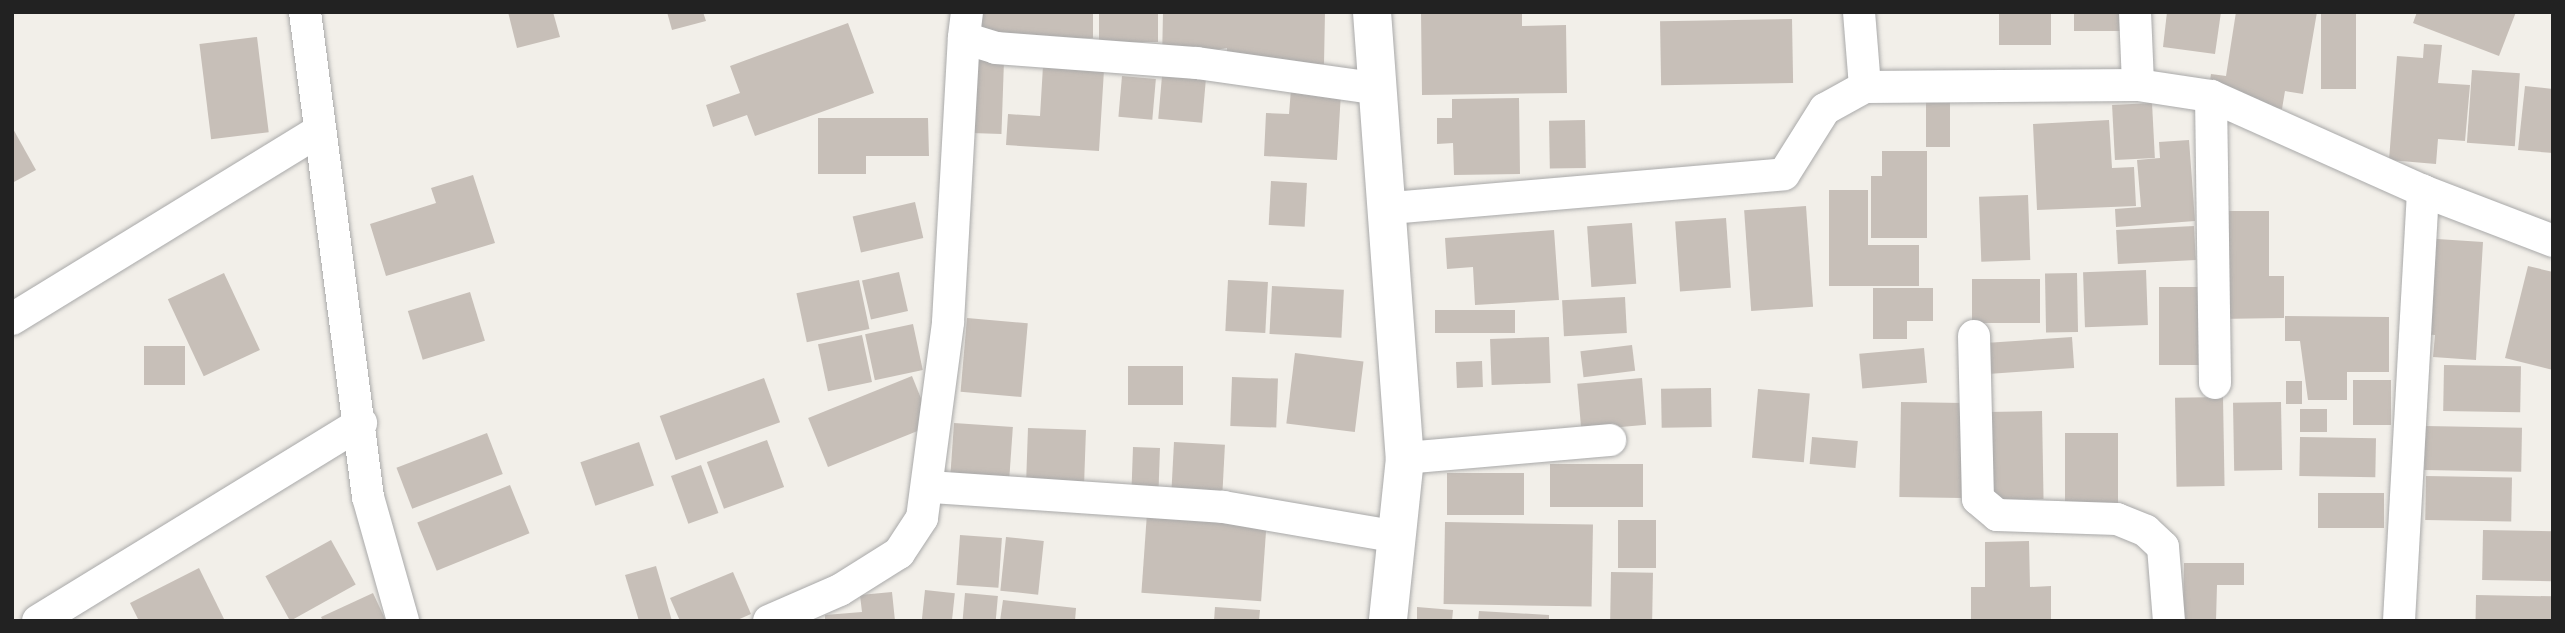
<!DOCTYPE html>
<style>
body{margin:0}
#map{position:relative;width:2565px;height:633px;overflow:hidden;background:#f2efe9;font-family:Arial,sans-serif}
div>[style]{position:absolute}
.building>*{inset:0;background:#c7bfb8;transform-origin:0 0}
.roads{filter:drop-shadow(0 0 2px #a9a9a9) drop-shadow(0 0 2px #a9a9a9)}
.minor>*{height:32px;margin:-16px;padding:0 16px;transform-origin:16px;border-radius:16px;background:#fff}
.tertiary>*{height:38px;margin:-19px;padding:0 19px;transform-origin:19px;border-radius:19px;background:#fff}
span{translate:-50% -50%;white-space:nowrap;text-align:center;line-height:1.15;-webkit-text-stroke:7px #fff;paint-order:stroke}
.frame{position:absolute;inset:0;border:14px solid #222;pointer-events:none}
</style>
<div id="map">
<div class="building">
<i style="clip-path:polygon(508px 12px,553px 12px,560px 37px,517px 48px)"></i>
<i style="clip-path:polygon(667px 12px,703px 12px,706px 21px,672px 30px)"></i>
<i style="left:981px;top:12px;width:112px;height:26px"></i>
<i style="left:1099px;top:12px;width:59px;height:30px"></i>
<i style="clip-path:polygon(1163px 12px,1325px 12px,1324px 64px,1227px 63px,1227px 48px,1162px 60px)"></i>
<i style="clip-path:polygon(1421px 12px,1522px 12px,1522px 26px,1566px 25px,1567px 93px,1422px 95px)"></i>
<i style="left:1999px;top:12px;width:52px;height:33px"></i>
<i style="left:2074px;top:12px;width:55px;height:19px"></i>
<i style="clip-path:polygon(2167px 12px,2221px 12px,2215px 54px,2163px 47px)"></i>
<i style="clip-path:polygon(2236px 12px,2317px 12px,2303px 94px,2285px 91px,2282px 109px,2233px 101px,2209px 88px,2211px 74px,2226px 76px)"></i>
<i style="left:2321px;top:12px;width:35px;height:77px"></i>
<i style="clip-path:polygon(2417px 12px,2516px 12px,2499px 56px,2413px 23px)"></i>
<i style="left:1792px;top:19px;width:64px;height:132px;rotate:89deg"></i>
<i style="clip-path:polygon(848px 23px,874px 93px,755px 136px,747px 115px,713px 127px,706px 105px,740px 93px,730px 66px)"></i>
<i style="left:257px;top:37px;width:96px;height:58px;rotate:83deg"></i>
<i style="clip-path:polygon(2424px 44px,2442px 45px,2438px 83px,2470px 85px,2465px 141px,2438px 139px,2436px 164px,2389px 160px,2397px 56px,2423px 58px)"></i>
<i style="left:974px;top:60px;width:30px;height:73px;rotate:2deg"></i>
<i style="clip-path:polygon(1043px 66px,1104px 70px,1099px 151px,1006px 145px,1008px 114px,1040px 116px)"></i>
<i style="left:2472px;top:70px;width:48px;height:73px;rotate:4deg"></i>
<i style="left:1122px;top:76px;width:34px;height:41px;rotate:5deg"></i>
<i style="left:1162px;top:76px;width:44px;height:43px;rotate:5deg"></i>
<i style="clip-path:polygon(2525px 86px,2553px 89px,2553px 153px,2518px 150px)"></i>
<i style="clip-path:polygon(1291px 89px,1341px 92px,1337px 160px,1264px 156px,1266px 113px,1289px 114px)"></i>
<i style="left:1926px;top:96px;width:24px;height:51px"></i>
<i style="clip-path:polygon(1519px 98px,1520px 174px,1454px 175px,1453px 143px,1437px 144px,1437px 118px,1452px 118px,1452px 99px)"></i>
<i style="left:2152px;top:103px;width:55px;height:40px;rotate:87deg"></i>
<i style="clip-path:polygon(818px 118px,928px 118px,929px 156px,866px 156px,866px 174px,818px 174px)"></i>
<i style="left:1585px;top:120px;width:48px;height:36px;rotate:89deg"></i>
<i style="clip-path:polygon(2109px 120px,2112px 168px,2134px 167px,2136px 206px,2037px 210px,2033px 124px)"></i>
<i style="clip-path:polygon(12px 127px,36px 170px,12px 183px)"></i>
<i style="clip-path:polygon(2189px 140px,2195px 221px,2116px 227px,2115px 209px,2141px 207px,2137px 160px,2160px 158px,2159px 142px)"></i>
<i style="clip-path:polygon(1882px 151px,1927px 151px,1927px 238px,1871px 238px,1871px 176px,1882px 176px)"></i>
<i style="clip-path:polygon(473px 175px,495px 243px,386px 276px,370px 224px,436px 203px,431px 188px)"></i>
<i style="left:1271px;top:181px;width:36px;height:44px;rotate:3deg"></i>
<i style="clip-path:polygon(1829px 190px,1868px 190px,1868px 245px,1919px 245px,1919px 286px,1829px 286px)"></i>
<i style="left:2028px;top:195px;width:65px;height:49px;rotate:88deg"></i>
<i style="left:915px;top:202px;width:37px;height:64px;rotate:77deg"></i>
<i style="left:1806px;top:206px;width:101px;height:62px;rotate:86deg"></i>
<i style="clip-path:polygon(2216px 211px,2269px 211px,2269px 276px,2284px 276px,2284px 318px,2217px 319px)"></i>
<i style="left:1726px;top:218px;width:70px;height:51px;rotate:86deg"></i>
<i style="left:1632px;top:223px;width:61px;height:45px;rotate:86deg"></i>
<i style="left:2194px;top:226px;width:34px;height:78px;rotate:87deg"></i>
<i style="clip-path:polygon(1554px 230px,1559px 300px,1475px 305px,1473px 267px,1447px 269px,1445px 238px)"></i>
<i style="clip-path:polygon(2422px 238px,2483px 242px,2476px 360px,2433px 357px,2435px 335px,2416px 334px)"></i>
<i style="clip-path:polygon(2528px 266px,2553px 272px,2553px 370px,2505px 358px)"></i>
<i style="left:2146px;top:270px;width:55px;height:63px;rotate:88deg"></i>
<i style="left:899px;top:272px;width:40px;height:38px;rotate:77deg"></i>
<i style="left:224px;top:273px;width:85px;height:62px;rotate:65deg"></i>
<i style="left:2077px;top:273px;width:59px;height:32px;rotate:89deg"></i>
<i style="left:1972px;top:279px;width:68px;height:44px"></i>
<i style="left:859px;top:280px;width:50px;height:64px;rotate:78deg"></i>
<i style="left:1228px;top:280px;width:40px;height:51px;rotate:3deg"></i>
<i style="left:1272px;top:286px;width:72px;height:48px;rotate:3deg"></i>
<i style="left:2159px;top:287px;width:49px;height:78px"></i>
<i style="clip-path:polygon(1873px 288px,1933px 288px,1933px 321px,1907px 321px,1907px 339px,1873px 339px)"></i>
<i style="left:470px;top:292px;width:51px;height:65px;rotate:73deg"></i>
<i style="left:1625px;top:297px;width:36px;height:63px;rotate:87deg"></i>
<i style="left:1515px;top:310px;width:23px;height:80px;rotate:90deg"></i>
<i style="clip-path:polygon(2285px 316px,2389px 317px,2389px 372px,2347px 372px,2347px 400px,2308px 400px,2300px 341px,2285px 341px)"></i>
<i style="left:967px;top:318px;width:61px;height:74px;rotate:5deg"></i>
<i style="left:913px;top:324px;width:47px;height:49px;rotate:78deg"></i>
<i style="left:862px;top:335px;width:48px;height:45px;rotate:78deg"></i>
<i style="left:1549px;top:337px;width:46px;height:59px;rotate:88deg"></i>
<i style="left:2072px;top:337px;width:31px;height:83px;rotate:86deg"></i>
<i style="left:1632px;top:345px;width:26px;height:52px;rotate:83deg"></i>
<i style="left:144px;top:346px;width:41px;height:39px"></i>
<i style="left:1924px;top:348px;width:35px;height:65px;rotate:85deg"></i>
<i style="left:1295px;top:353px;width:69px;height:71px;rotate:7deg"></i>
<i style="left:1482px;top:361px;width:26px;height:26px;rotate:88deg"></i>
<i style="left:2444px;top:365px;width:77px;height:46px;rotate:1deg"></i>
<i style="left:1128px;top:366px;width:55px;height:39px"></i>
<i style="left:912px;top:376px;width:53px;height:112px;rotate:68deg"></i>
<i style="left:1232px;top:377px;width:46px;height:49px;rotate:2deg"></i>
<i style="left:764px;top:378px;width:47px;height:111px;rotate:70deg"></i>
<i style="left:1642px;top:378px;width:47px;height:65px;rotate:85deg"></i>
<i style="left:2353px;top:380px;width:38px;height:45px"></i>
<i style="left:2286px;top:381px;width:16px;height:23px"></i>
<i style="left:1711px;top:388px;width:39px;height:50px;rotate:89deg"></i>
<i style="left:1758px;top:389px;width:52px;height:69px;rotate:5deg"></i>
<i style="left:2223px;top:397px;width:89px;height:48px;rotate:89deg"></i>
<i style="left:1901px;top:402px;width:62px;height:95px;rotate:1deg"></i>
<i style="left:2281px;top:402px;width:68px;height:48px;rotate:89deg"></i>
<i style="left:2300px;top:409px;width:27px;height:23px"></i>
<i style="left:2042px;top:411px;width:88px;height:55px;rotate:89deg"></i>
<i style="left:954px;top:423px;width:59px;height:51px;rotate:4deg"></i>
<i style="left:2425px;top:426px;width:97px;height:44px;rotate:1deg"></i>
<i style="left:1028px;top:428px;width:58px;height:61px;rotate:2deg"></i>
<i style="left:487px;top:433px;width:44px;height:97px;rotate:69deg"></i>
<i style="left:2118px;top:433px;width:73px;height:53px;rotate:90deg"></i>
<i style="left:1812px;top:437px;width:46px;height:27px;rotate:5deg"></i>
<i style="left:2300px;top:437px;width:76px;height:39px;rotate:1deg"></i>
<i style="left:767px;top:440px;width:50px;height:64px;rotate:70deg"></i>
<i style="left:639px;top:442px;width:46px;height:62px;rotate:71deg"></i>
<i style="left:1174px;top:442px;width:51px;height:57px;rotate:3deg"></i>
<i style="left:1133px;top:447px;width:27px;height:48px;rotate:2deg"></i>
<i style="left:1550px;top:464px;width:93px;height:43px"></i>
<i style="left:701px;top:465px;width:51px;height:32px;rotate:70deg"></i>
<i style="left:1447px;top:473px;width:77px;height:42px"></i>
<i style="left:2426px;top:476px;width:86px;height:44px;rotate:1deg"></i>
<i style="left:510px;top:485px;width:52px;height:100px;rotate:68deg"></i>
<i style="left:2318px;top:493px;width:66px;height:35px"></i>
<i style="left:1147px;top:513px;width:120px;height:80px;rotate:4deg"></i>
<i style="left:1656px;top:520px;width:48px;height:38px;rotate:90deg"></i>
<i style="left:1445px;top:522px;width:148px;height:82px;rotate:1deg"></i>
<i style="left:2483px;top:530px;width:70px;height:50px;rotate:1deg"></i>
<i style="left:960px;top:535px;width:42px;height:50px;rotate:4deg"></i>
<i style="left:1006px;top:537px;width:38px;height:54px;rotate:6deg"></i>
<i style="left:331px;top:540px;width:51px;height:75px;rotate:61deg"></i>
<i style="clip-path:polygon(2029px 541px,2030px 587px,2051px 586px,2051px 621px,1971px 621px,1971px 587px,1985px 587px,1985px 542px)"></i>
<i style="clip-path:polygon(2184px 563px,2244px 563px,2244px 585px,2217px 585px,2216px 621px,2183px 621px)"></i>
<i style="clip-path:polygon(656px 566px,672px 621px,639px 621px,625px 575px)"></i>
<i style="clip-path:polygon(199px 568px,225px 621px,139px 621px,130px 603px)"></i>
<i style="clip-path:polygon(733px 572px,751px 614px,735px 621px,680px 621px,670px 598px)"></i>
<i style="left:1611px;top:572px;width:42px;height:49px;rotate:1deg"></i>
<i style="left:925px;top:590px;width:30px;height:31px;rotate:6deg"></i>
<i style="clip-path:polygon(892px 592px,895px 621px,825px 621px,825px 615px,862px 612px,860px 595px)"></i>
<i style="clip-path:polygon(373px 593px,386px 621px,323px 621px,321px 617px)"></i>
<i style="left:965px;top:593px;width:33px;height:28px;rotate:5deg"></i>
<i style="left:2476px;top:595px;width:77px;height:26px;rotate:1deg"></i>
<i style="clip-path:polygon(1003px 600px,1076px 608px,1075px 621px,1000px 621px)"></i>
<i style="clip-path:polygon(1215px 607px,1260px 610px,1259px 621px,1214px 621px)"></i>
<i style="clip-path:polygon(1417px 607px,1453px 610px,1452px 621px,1417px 621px)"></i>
<i style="clip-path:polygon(1479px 611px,1549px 615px,1549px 621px,1478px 621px)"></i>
</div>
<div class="roads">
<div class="minor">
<i style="left:305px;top:12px;width:489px;rotate:82.6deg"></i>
<i style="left:368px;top:497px;width:129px;rotate:74.2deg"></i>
<i style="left:967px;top:12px;width:26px;rotate:97deg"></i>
<i style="left:964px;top:38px;width:34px;rotate:17deg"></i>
<i style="left:996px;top:48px;width:202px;rotate:4.3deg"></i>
<i style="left:1197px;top:63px;width:184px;rotate:8.1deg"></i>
<i style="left:1859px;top:12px;width:75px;rotate:85.4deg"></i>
<i style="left:2135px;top:12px;width:73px;rotate:87.6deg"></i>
<i style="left:2211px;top:96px;width:287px;rotate:89.2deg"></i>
<i style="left:1391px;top:208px;width:394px;rotate:-4.9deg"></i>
<i style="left:1784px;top:174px;width:77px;rotate:-57.8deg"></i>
<i style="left:1825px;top:109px;width:46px;rotate:-28.8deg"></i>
<i style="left:1865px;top:87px;width:273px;rotate:-0.4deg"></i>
<i style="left:2138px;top:85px;width:74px;rotate:8.6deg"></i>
<i style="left:2211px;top:96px;width:232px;rotate:24.1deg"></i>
<i style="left:2423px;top:191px;width:139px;rotate:21deg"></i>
<i style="left:12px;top:319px;width:358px;rotate:-31.5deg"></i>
<i style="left:1974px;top:336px;width:163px;rotate:88.6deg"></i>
<i style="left:1978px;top:499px;width:25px;rotate:40deg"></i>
<i style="left:1997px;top:515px;width:120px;rotate:1.9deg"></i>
<i style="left:2117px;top:519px;width:31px;rotate:22deg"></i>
<i style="left:2146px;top:531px;width:23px;rotate:43deg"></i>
<i style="left:2163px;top:547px;width:74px;rotate:85.4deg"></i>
<i style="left:1405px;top:458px;width:206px;rotate:-5deg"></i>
<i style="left:930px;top:487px;width:294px;rotate:3.9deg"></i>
<i style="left:1223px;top:507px;width:178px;rotate:9.7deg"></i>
<i style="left:38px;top:621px;width:379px;rotate:-31.5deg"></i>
<i style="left:769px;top:621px;width:77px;rotate:-23.6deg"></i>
<i style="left:840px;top:590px;width:70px;rotate:-32.1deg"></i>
<i style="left:899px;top:553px;width:42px;rotate:-56.7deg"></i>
<i style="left:922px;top:518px;width:198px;rotate:-82.4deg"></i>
<i style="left:948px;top:322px;width:284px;rotate:-86.8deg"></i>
<i style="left:2399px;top:621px;width:431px;rotate:-86.8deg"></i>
</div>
<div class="tertiary">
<i style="left:1372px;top:12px;width:447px;rotate:85.8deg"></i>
<i style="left:1405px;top:458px;width:164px;rotate:96deg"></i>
</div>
</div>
<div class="frame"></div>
</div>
